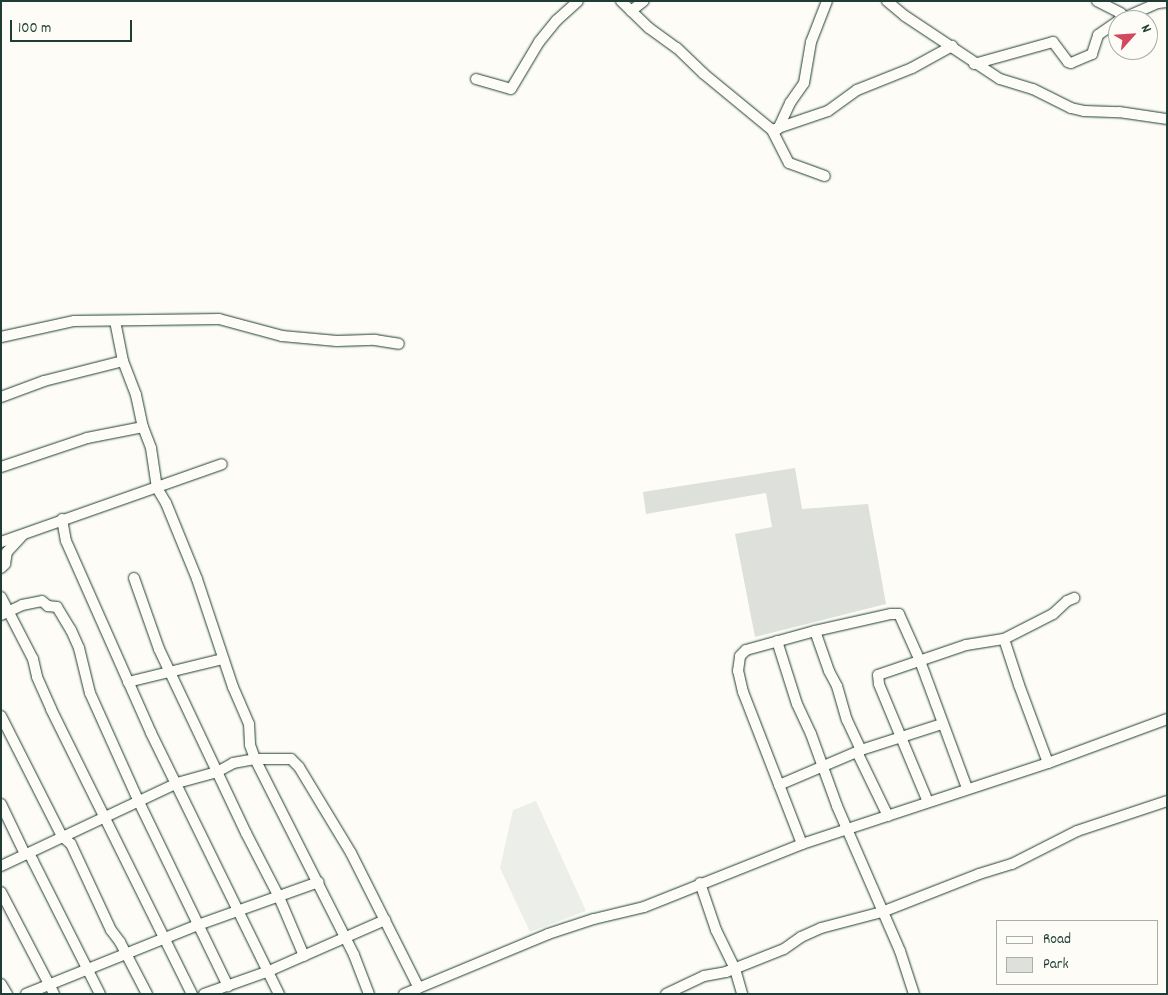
<!DOCTYPE html>
<style>
body{margin:0}
#map{position:relative;width:1168px;height:995px;overflow:hidden;background:#fdfcf7;font-family:Dekko,sans-serif}
div>[style]{position:absolute}
.built>*{inset:0;background:#eceee9}
.green>*{inset:0;background:#dde0db}
.roads{filter:drop-shadow(0 0 1px #1f3d34) drop-shadow(0 0 1px #1f3d34)}
.street>*{height:10px;margin:-5px;padding:0 5px;transform-origin:5px;border-radius:5px;background:#fdfcf7}
span{translate:-50% -50%;white-space:nowrap;text-align:center;line-height:1.15;-webkit-text-stroke:4.5px #fdfcf7;paint-order:stroke}
.frame{position:absolute;inset:0;border:2px solid #1f3d34;pointer-events:none}
.legend{position:absolute;left:996px;top:920px;width:162px;height:65px;box-sizing:border-box;background:#fdfcf7;border:1px solid #a4b0a9;margin:0;padding:6px 9px;list-style:none;font-size:15px;color:#1f3d34}
.legend li{display:flex;align-items:center;gap:10px;height:25px}
.legend b{width:25px;border:1px solid #a4b0a9}
.north{position:absolute;left:1108px;top:10px;width:50px;height:50px;box-sizing:border-box;background:#fdfcf7;border:1px solid #a4b0a9;border-radius:50%;rotate:64deg;font-size:14px;font-weight:700;line-height:20px;text-align:center;color:#1f3d34}
.north::after{content:'';display:block;margin:auto;width:18px;height:22px;background:#d1495b;clip-path:polygon(50% 0,100% 100%,50% 72%,0 100%)}
.scale{position:absolute;left:10px;top:20px;width:122px;height:22px;box-sizing:border-box;border:2px solid #1f3d34;border-top:0;padding-left:6px;font-size:15px;line-height:18px;white-space:nowrap;color:#1f3d34;-webkit-text-stroke:4px #fdfcf7;paint-order:stroke}
</style>
<div id="map">
<div class="built">
<i style="clip-path:polygon(536px 801px,586px 911px,530px 932px,500px 868px,513px 810px)"></i>
</div>
<div class="green">
<i style="clip-path:polygon(795px 468px,802px 509px,868px 504px,886px 604px,755px 637px,735px 534px,772px 527px,766px 493px,646px 514px,643px 492px)"></i>
</div>
<div class="roads">
<div class="street">
<i style="left:621px;top:1px;width:39px;rotate:44deg"></i>
<i style="left:649px;top:28px;width:34px;rotate:36deg"></i>
<i style="left:677px;top:48px;width:37px;rotate:44deg"></i>
<i style="left:704px;top:74px;width:88px;rotate:39.5deg"></i>
<i style="left:772px;top:130px;width:37px;rotate:63deg"></i>
<i style="left:789px;top:163px;width:38px;rotate:20deg"></i>
<i style="left:887px;top:1px;width:23px;rotate:40deg"></i>
<i style="left:905px;top:16px;width:114px;rotate:33.6deg"></i>
<i style="left:1000px;top:79px;width:34px;rotate:17deg"></i>
<i style="left:1033px;top:89px;width:42px;rotate:26.6deg"></i>
<i style="left:1071px;top:108px;width:13px;rotate:13deg"></i>
<i style="left:1084px;top:111px;width:35px;rotate:2deg"></i>
<i style="left:1119px;top:112px;width:49px;rotate:8.3deg"></i>
<i style="left:1097px;top:1px;width:27px;rotate:27deg"></i>
<i style="left:631px;top:11px;width:16px;rotate:-38deg"></i>
<i style="left:1119px;top:20px;width:43px;rotate:-23.6deg"></i>
<i style="left:1158px;top:3px;width:9px;rotate:-6deg"></i>
<i style="left:974px;top:64px;width:82px;rotate:-15.6deg"></i>
<i style="left:1053px;top:42px;width:25px;rotate:53deg"></i>
<i style="left:1068px;top:62px;width:3px;rotate:18deg"></i>
<i style="left:1071px;top:63px;width:23px;rotate:-23deg"></i>
<i style="left:1092px;top:54px;width:20px;rotate:-72deg"></i>
<i style="left:1098px;top:35px;width:24px;rotate:-35deg"></i>
<i style="left:476px;top:79px;width:36px;rotate:16deg"></i>
<i style="left:511px;top:89px;width:55px;rotate:-59.2deg"></i>
<i style="left:539px;top:42px;width:28px;rotate:-51deg"></i>
<i style="left:557px;top:20px;width:28px;rotate:-42deg"></i>
<i style="left:778px;top:129px;width:29px;rotate:-65deg"></i>
<i style="left:790px;top:103px;width:24px;rotate:-55deg"></i>
<i style="left:804px;top:83px;width:42px;rotate:-80.3deg"></i>
<i style="left:811px;top:42px;width:44px;rotate:-68.7deg"></i>
<i style="left:772px;top:130px;width:59px;rotate:-18.7deg"></i>
<i style="left:828px;top:111px;width:36px;rotate:-36deg"></i>
<i style="left:857px;top:90px;width:59px;rotate:-21.8deg"></i>
<i style="left:912px;top:68px;width:46px;rotate:-28.8deg"></i>
<i style="left:115px;top:321px;width:41px;rotate:78.7deg"></i>
<i style="left:123px;top:361px;width:36px;rotate:69deg"></i>
<i style="left:136px;top:395px;width:33px;rotate:78deg"></i>
<i style="left:143px;top:427px;width:22px;rotate:69deg"></i>
<i style="left:151px;top:448px;width:40px;rotate:81.5deg"></i>
<i style="left:157px;top:488px;width:17px;rotate:59deg"></i>
<i style="left:166px;top:503px;width:82px;rotate:67.8deg"></i>
<i style="left:197px;top:579px;width:114px;rotate:71.6deg"></i>
<i style="left:233px;top:687px;width:40px;rotate:66.6deg"></i>
<i style="left:249px;top:724px;width:21px;rotate:87deg"></i>
<i style="left:250px;top:745px;width:15px;rotate:70deg"></i>
<i style="left:255px;top:759px;width:220px;rotate:63.2deg"></i>
<i style="left:354px;top:955px;width:42px;rotate:69deg"></i>
<i style="left:1px;top:337px;width:75px;rotate:-12.4deg"></i>
<i style="left:74px;top:321px;width:145px;rotate:-0.8deg"></i>
<i style="left:219px;top:319px;width:65px;rotate:15.1deg"></i>
<i style="left:282px;top:336px;width:55px;rotate:5.2deg"></i>
<i style="left:337px;top:341px;width:38px;rotate:-2deg"></i>
<i style="left:375px;top:340px;width:24px;rotate:9deg"></i>
<i style="left:1px;top:397px;width:46px;rotate:-20.4deg"></i>
<i style="left:44px;top:381px;width:81px;rotate:-14.2deg"></i>
<i style="left:1px;top:467px;width:91px;rotate:-18.6deg"></i>
<i style="left:87px;top:438px;width:57px;rotate:-11.1deg"></i>
<i style="left:62px;top:519px;width:22px;rotate:80deg"></i>
<i style="left:66px;top:541px;width:210px;rotate:66.1deg"></i>
<i style="left:151px;top:733px;width:291px;rotate:63.9deg"></i>
<i style="left:1px;top:542px;width:234px;rotate:-19.4deg"></i>
<i style="left:1px;top:568px;width:6px;rotate:-45deg"></i>
<i style="left:5px;top:564px;width:12px;rotate:-81deg"></i>
<i style="left:7px;top:552px;width:23px;rotate:-47deg"></i>
<i style="left:134px;top:578px;width:75px;rotate:70.6deg"></i>
<i style="left:159px;top:649px;width:204px;rotate:64.7deg"></i>
<i style="left:246px;top:833px;width:72px;rotate:62.7deg"></i>
<i style="left:279px;top:897px;width:64px;rotate:67deg"></i>
<i style="left:1px;top:597px;width:70px;rotate:62.7deg"></i>
<i style="left:33px;top:659px;width:18px;rotate:77deg"></i>
<i style="left:37px;top:677px;width:35px;rotate:66deg"></i>
<i style="left:51px;top:709px;width:318px;rotate:63.7deg"></i>
<i style="left:1px;top:615px;width:23px;rotate:-25deg"></i>
<i style="left:22px;top:605px;width:20px;rotate:-11deg"></i>
<i style="left:42px;top:601px;width:8px;rotate:40deg"></i>
<i style="left:48px;top:606px;width:9px;rotate:6deg"></i>
<i style="left:57px;top:607px;width:27px;rotate:59deg"></i>
<i style="left:71px;top:630px;width:20px;rotate:66deg"></i>
<i style="left:79px;top:648px;width:46px;rotate:76.3deg"></i>
<i style="left:90px;top:693px;width:117px;rotate:65.8deg"></i>
<i style="left:138px;top:800px;width:207px;rotate:64.2deg"></i>
<i style="left:815px;top:631px;width:42px;rotate:70.7deg"></i>
<i style="left:829px;top:671px;width:17px;rotate:62deg"></i>
<i style="left:837px;top:686px;width:35px;rotate:74deg"></i>
<i style="left:847px;top:720px;width:33px;rotate:65deg"></i>
<i style="left:1004px;top:639px;width:48px;rotate:71.9deg"></i>
<i style="left:1019px;top:685px;width:83px;rotate:69.6deg"></i>
<i style="left:777px;top:641px;width:66px;rotate:72.4deg"></i>
<i style="left:797px;top:704px;width:33px;rotate:65deg"></i>
<i style="left:811px;top:734px;width:77px;rotate:70.1deg"></i>
<i style="left:837px;top:806px;width:158px;rotate:66.5deg"></i>
<i style="left:900px;top:951px;width:45px;rotate:72deg"></i>
<i style="left:128px;top:682px;width:98px;rotate:-13.6deg"></i>
<i style="left:1px;top:716px;width:135px;rotate:63.1deg"></i>
<i style="left:62px;top:836px;width:12px;rotate:42deg"></i>
<i style="left:71px;top:844px;width:95px;rotate:65.1deg"></i>
<i style="left:111px;top:930px;width:15px;rotate:53deg"></i>
<i style="left:120px;top:942px;width:59px;rotate:62.6deg"></i>
<i style="left:857px;top:752px;width:71px;rotate:64.2deg"></i>
<i style="left:779px;top:785px;width:89px;rotate:-23.1deg"></i>
<i style="left:861px;top:750px;width:85px;rotate:-17.8deg"></i>
<i style="left:928px;top:802px;width:128px;rotate:-112.6deg"></i>
<i style="left:879px;top:684px;width:9px;rotate:-96deg"></i>
<i style="left:878px;top:675px;width:93px;rotate:-18.8deg"></i>
<i style="left:966px;top:645px;width:38px;rotate:-9deg"></i>
<i style="left:1004px;top:639px;width:55px;rotate:-27deg"></i>
<i style="left:1053px;top:614px;width:19px;rotate:-43deg"></i>
<i style="left:1067px;top:601px;width:8px;rotate:-23deg"></i>
<i style="left:1px;top:804px;width:55px;rotate:64.4deg"></i>
<i style="left:25px;top:854px;width:5px;rotate:11deg"></i>
<i style="left:30px;top:855px;width:7px;rotate:63deg"></i>
<i style="left:33px;top:861px;width:149px;rotate:63.3deg"></i>
<i style="left:802px;top:844px;width:163px;rotate:-111.2deg"></i>
<i style="left:743px;top:692px;width:22px;rotate:-103deg"></i>
<i style="left:738px;top:671px;width:15px;rotate:-82deg"></i>
<i style="left:740px;top:656px;width:8px;rotate:-45deg"></i>
<i style="left:746px;top:650px;width:72px;rotate:-15.4deg"></i>
<i style="left:815px;top:631px;width:78px;rotate:-12.6deg"></i>
<i style="left:891px;top:614px;width:8px"></i>
<i style="left:899px;top:614px;width:51px;rotate:65.9deg"></i>
<i style="left:920px;top:661px;width:135px;rotate:69.7deg"></i>
<i style="left:1px;top:866px;width:195px;rotate:-25.2deg"></i>
<i style="left:177px;top:783px;width:41px;rotate:-15.4deg"></i>
<i style="left:217px;top:772px;width:18px;rotate:-29deg"></i>
<i style="left:233px;top:763px;width:22px;rotate:-10deg"></i>
<i style="left:255px;top:759px;width:36px"></i>
<i style="left:291px;top:759px;width:11px;rotate:45deg"></i>
<i style="left:299px;top:767px;width:100px;rotate:58.8deg"></i>
<i style="left:351px;top:853px;width:151px;rotate:63.3deg"></i>
<i style="left:700px;top:883px;width:50px;rotate:71.2deg"></i>
<i style="left:716px;top:930px;width:43px;rotate:64deg"></i>
<i style="left:735px;top:969px;width:26px;rotate:74deg"></i>
<i style="left:1px;top:892px;width:115px;rotate:62.5deg"></i>
<i style="left:1px;top:984px;width:12px;rotate:59deg"></i>
<i style="left:26px;top:994px;width:185px;rotate:-21.9deg"></i>
<i style="left:198px;top:925px;width:128px;rotate:-19.6deg"></i>
<i style="left:204px;top:994px;width:69px;rotate:-19.5deg"></i>
<i style="left:269px;top:971px;width:127px;rotate:-23.7deg"></i>
<i style="left:404px;top:994px;width:156px;rotate:-22.6deg"></i>
<i style="left:548px;top:934px;width:48px;rotate:-18.1deg"></i>
<i style="left:594px;top:919px;width:51px;rotate:-13.5deg"></i>
<i style="left:644px;top:907px;width:170px;rotate:-21.7deg"></i>
<i style="left:802px;top:844px;width:259px;rotate:-18.2deg"></i>
<i style="left:1048px;top:763px;width:127px;rotate:-20.3deg"></i>
<i style="left:666px;top:994px;width:42px;rotate:-25.3deg"></i>
<i style="left:704px;top:976px;width:22px;rotate:-10deg"></i>
<i style="left:726px;top:972px;width:62px;rotate:-21.6deg"></i>
<i style="left:784px;top:949px;width:21px;rotate:-35deg"></i>
<i style="left:801px;top:937px;width:22px;rotate:-24deg"></i>
<i style="left:821px;top:928px;width:63px;rotate:-14.7deg"></i>
<i style="left:882px;top:912px;width:104px;rotate:-21.4deg"></i>
<i style="left:979px;top:874px;width:34px;rotate:-17deg"></i>
<i style="left:1012px;top:864px;width:73px;rotate:-26.9deg"></i>
<i style="left:1077px;top:831px;width:95px;rotate:-18.4deg"></i>
</div>
</div>
<div class="frame"></div>
<ul class="legend">
<li><b style="height:6px;background:#fdfcf7"></b>Road</li>
<li><b style="height:14px;background:#dde0db"></b>Park</li>
</ul>
<div class="north">N</div>
<div class="scale">100 m</div>
</div>
